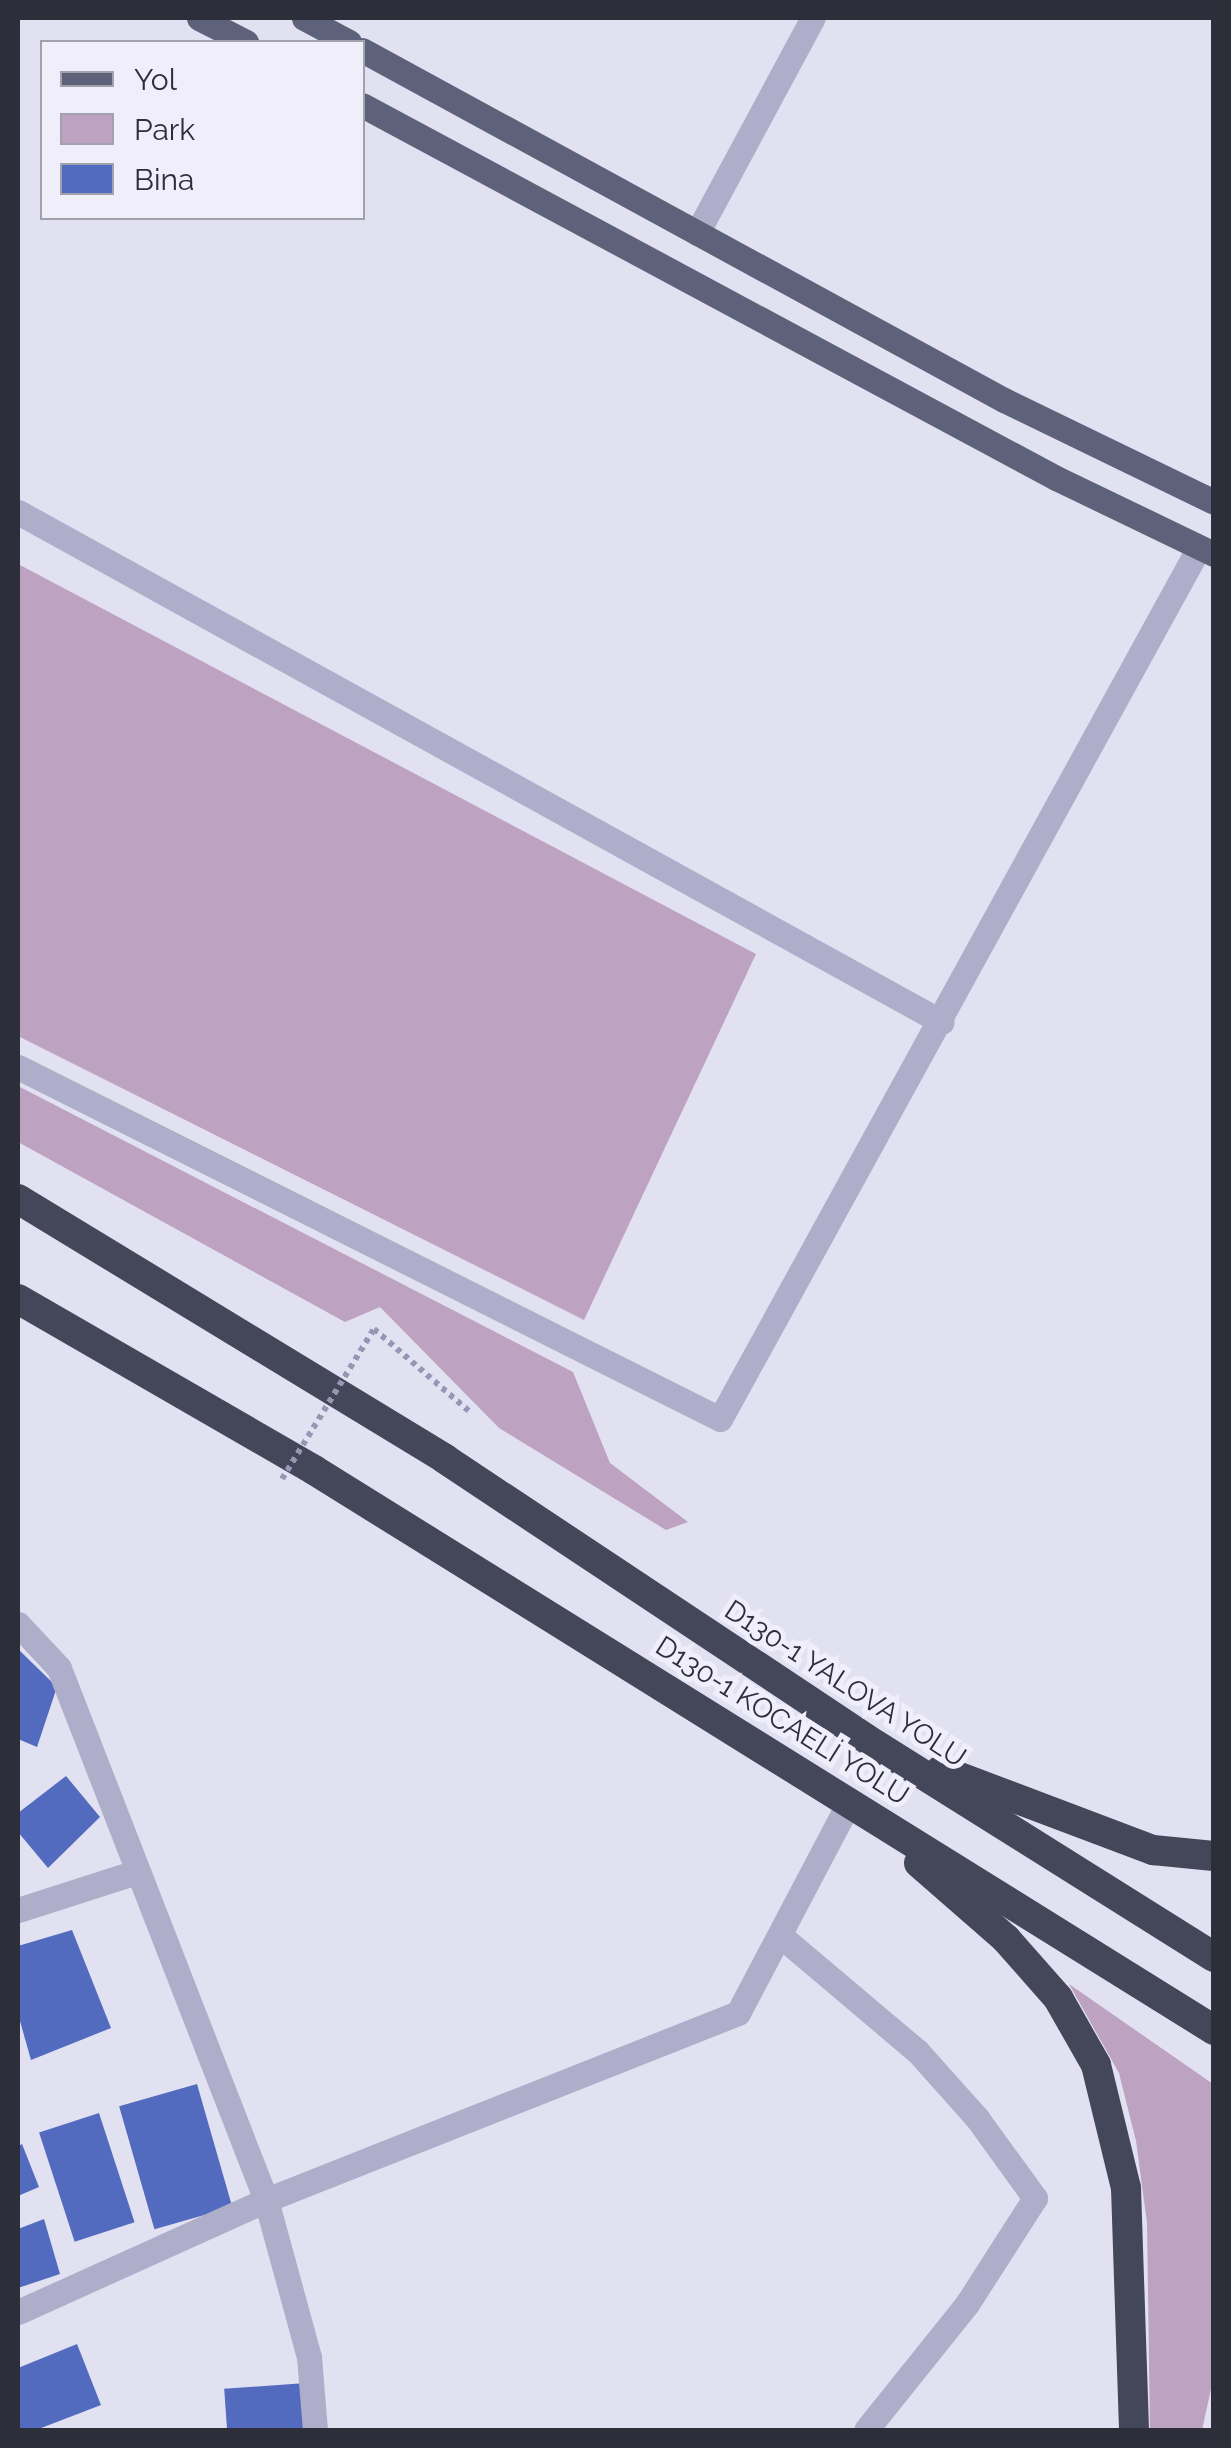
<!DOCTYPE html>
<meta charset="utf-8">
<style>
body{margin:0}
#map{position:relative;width:1231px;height:2448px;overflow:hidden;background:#e2e1f2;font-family:Raleway,sans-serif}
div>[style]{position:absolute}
.green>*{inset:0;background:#bda2c1}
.building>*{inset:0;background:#536bbe;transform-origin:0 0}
.path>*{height:6px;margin-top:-3px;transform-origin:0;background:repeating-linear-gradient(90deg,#9697b4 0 5px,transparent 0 10px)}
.minor>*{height:25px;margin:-12.5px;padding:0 12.5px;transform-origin:12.5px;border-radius:12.5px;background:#aeaeca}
.major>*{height:25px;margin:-12.5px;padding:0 12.5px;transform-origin:12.5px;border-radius:12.5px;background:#5e617a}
.highway>*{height:30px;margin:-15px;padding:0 15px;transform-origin:15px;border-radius:15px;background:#434759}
.path-bridge>*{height:6px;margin-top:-3px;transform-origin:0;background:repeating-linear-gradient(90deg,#9697b4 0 5px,transparent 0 10px)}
span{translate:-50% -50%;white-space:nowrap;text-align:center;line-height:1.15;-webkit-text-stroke:10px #efeefa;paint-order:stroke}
.street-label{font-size:28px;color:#2c2e39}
.frame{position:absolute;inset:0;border:20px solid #2c2e39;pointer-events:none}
.legend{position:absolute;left:40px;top:40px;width:325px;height:180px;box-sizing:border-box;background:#efeefa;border:2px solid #a1a1ad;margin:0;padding:12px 18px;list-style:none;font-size:30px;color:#2c2e39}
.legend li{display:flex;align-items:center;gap:20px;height:50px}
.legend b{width:50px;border:2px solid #a1a1ad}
</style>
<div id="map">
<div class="green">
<i style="clip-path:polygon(18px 564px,756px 954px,584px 1320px,18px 1036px)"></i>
<i style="clip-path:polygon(18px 1086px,573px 1372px,610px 1463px,688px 1522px,666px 1530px,499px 1428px,380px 1307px,345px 1322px,18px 1142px)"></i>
<i style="clip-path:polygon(1069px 1984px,1213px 2084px,1214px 2375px,1202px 2430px,1150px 2430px,1147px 2223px,1136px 2141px,1119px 2073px)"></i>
</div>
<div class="building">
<i style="clip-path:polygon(18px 1649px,57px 1687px,37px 1747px,18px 1739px)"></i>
<i style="clip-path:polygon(66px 1776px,100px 1817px,48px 1868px,18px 1832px,18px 1813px)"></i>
<i style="clip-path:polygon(72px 1930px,111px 2028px,31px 2060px,18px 2014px,18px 1946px)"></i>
<i style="left:197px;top:2084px;width:128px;height:81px;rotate:74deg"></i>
<i style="left:99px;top:2113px;width:115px;height:63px;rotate:72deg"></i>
<i style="clip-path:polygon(22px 2144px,39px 2187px,18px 2196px,18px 2146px)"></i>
<i style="clip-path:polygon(44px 2219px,60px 2274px,18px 2288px,18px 2229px)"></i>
<i style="clip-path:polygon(77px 2344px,101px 2405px,36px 2430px,18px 2430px,18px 2368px)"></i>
<i style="left:306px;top:2383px;width:47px;height:82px;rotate:86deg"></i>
</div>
<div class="path">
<i style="left:374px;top:1329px;width:125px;rotate:40.8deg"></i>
</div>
<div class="minor">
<i style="left:697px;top:233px;width:244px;rotate:-61.7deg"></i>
<i style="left:18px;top:512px;width:1055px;rotate:28.9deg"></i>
<i style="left:18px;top:1067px;width:785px;rotate:26.63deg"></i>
<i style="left:720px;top:1419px;width:990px;rotate:-61.21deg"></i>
<i style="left:18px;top:1624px;width:60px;rotate:47deg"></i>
<i style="left:59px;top:1668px;width:571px;rotate:68.74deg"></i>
<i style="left:266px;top:2200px;width:163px;rotate:74.7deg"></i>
<i style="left:309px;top:2357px;width:73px;rotate:85.3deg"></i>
<i style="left:18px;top:1910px;width:121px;rotate:-17.8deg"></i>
<i style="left:782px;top:1937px;width:178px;rotate:40.2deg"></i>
<i style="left:918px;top:2052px;width:89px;rotate:48.2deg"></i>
<i style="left:977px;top:2118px;width:99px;rotate:54.1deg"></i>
<i style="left:1035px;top:2198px;width:126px;rotate:122.7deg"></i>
<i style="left:967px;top:2304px;width:161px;rotate:128.7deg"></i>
<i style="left:18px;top:2312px;width:272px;rotate:-24.3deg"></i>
<i style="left:266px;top:2200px;width:508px;rotate:-21.61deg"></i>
<i style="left:738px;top:2013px;width:240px;rotate:-62.2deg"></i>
</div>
<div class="major">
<i style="left:199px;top:18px;width:53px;rotate:27.1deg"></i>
<i style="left:304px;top:18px;width:51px;rotate:28.1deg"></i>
<i style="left:362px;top:50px;width:731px;rotate:28.6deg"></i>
<i style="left:1004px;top:400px;width:233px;rotate:25.9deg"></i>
<i style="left:362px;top:105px;width:788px;rotate:28.26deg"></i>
<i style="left:1056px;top:478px;width:175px;rotate:25.7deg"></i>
</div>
<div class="highway">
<i style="left:18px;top:1199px;width:500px;rotate:31.3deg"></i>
<i style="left:445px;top:1459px;width:517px;rotate:33.57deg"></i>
<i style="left:876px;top:1745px;width:399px;rotate:32.1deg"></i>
<i style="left:18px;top:1299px;width:342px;rotate:30deg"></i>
<i style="left:314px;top:1470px;width:1060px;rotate:31.89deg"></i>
<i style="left:941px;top:1770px;width:227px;rotate:20.7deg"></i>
<i style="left:1153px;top:1850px;width:61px;rotate:5.6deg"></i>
<i style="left:919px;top:1863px;width:116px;rotate:41.1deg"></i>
<i style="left:1006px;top:1939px;width:79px;rotate:48.6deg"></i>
<i style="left:1058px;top:1998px;width:77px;rotate:60.4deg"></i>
<i style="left:1096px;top:2065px;width:127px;rotate:76.3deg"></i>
<i style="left:1126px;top:2188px;width:242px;rotate:88.1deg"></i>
</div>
<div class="path-bridge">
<i style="left:282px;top:1479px;width:176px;rotate:-58.5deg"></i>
</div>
<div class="street-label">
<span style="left:845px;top:1684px;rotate:33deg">D130-1 YALOVA YOLU</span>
<span style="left:782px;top:1721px;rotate:32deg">D130-1 KOCAELİ YOLU</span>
</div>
<div class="frame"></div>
<ul class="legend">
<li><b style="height:12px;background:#5e617a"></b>Yol</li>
<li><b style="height:28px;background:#bda2c1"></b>Park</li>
<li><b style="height:28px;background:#536bbe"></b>Bina</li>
</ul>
</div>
